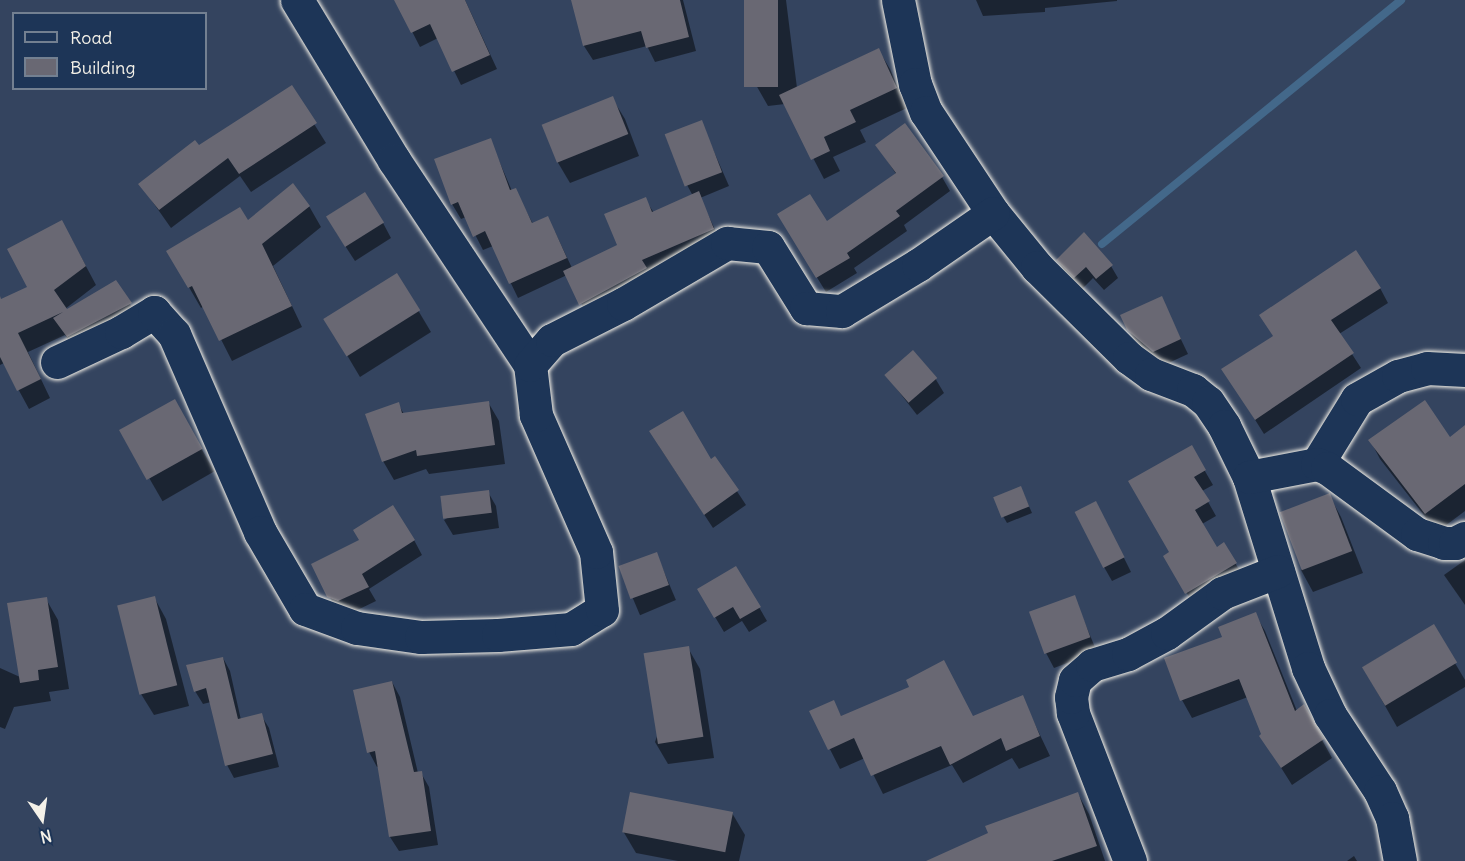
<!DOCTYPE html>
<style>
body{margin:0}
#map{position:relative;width:1465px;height:861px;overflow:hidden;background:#34445f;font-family:Delius,sans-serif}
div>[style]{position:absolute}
.shadow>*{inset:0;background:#0007;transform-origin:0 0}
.stream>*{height:8px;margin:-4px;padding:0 4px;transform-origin:4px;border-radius:4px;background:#43688a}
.building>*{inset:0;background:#696873;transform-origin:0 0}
.roads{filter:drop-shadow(0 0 2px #f4f1e8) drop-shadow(0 0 2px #f4f1e8)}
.minor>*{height:33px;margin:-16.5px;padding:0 16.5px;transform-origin:16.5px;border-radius:16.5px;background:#1d3557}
span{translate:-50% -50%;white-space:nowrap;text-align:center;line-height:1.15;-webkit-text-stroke:4.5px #1d3557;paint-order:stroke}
.legend{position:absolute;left:12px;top:12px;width:195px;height:78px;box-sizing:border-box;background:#1d3557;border:2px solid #738091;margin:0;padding:8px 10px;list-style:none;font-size:18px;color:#f4f1e8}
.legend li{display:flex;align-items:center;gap:12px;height:30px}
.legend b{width:30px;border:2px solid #738091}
.north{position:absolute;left:12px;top:789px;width:60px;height:60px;-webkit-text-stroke:4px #1d3557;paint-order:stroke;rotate:167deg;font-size:16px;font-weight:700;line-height:24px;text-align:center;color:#f4f1e8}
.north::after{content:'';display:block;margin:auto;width:21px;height:27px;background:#f4f1e8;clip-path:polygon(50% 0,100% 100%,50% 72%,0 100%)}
</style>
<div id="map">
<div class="shadow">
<i style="clip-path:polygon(396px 0,465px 0,497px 69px,461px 85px,438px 38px,420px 47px)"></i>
<i style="clip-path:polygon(572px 0,683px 0,696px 51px,655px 62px,647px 46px,593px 60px,584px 46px)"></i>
<i style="clip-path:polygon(745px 0,786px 0,797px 88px,878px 49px,890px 69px,907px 108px,860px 130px,866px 142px,833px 157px,840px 171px,824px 179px,785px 104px,768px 106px,756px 85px)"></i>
<i style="clip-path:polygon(976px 0,1117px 0,1117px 1px,1045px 8px,1045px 12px,983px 16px)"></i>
<i style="clip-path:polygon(291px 87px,326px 143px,251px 192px,240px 176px,171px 228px,140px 184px)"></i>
<i style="clip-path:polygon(612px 98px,625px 119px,639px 156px,570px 183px,557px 161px)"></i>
<i style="clip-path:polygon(701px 122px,729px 186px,700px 198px,721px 242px,588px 317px,567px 275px,518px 298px,493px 246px,483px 250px,466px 217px,461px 219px,452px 204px,490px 140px,512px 191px,515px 190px,533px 224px,555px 232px,572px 268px,619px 246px,645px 199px,654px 213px,693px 196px,687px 185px)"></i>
<i style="clip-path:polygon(877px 145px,942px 177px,950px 191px,904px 225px,907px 231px,854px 268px,857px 273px,826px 292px,787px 229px,827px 223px,896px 174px)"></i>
<i style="clip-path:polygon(309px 206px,321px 227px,273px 266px,302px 327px,232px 361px,204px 306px,201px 308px,168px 251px,247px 222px)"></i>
<i style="clip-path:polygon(383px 223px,391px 238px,355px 261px,336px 232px)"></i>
<i style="clip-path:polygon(72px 240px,96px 285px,65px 309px,66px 312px,116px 282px,142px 323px,79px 355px,65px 335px,28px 352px,50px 398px,29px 409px,4px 363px,0 365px,0 301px,29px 287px)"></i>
<i style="clip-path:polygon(1058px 260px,1111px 266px,1118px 278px,1104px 290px,1093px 278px,1082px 289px,1065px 272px)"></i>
<i style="clip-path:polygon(397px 275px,431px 332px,360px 377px,338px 340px)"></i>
<i style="clip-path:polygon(1380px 288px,1388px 303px,1339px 334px,1361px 368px,1264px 434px,1232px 383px,1274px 337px,1261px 316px)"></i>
<i style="clip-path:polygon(1161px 298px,1188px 354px,1162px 366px,1137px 344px,1128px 329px)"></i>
<i style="clip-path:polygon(886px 375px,935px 378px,944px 393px,917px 415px)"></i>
<i style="left:174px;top:401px;width:81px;height:60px;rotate:60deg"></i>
<i style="clip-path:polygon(488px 402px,499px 421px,505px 464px,429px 474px,426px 469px,394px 480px,383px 461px,398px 404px,404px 414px)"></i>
<i style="clip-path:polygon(1465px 427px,1465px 511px,1437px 532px,1380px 459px,1370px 440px,1449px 439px)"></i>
<i style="clip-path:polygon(659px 446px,711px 461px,715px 458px,746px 505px,713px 528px)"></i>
<i style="clip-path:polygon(1191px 447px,1213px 485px,1202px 491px,1216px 516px,1202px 524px,1217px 549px,1224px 544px,1244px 578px,1195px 607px,1165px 556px,1171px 553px)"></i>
<i style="clip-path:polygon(488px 492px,496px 506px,499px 528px,453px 535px,444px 520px)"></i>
<i style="clip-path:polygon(1024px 495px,1032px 513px,1007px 523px,1003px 516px)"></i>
<i style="clip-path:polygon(1329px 495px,1341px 517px,1363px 573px,1313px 592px,1301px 570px)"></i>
<i style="clip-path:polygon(1104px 518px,1131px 572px,1112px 581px,1104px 567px)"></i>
<i style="clip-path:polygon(414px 540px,422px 555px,369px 589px,376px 601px,347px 615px,337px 611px,313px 564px)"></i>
<i style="left:656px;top:553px;width:51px;height:39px;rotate:67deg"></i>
<i style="clip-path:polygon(1465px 560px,1465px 605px,1444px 575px)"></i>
<i style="clip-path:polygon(736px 568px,767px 621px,749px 632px,742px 621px,724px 632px,699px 590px)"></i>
<i style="clip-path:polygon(154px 597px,166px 619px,189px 706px,154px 715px,141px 694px)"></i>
<i style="clip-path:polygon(1074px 597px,1097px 652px,1054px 668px,1046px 653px)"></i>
<i style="clip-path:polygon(46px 599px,58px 620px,69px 689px,49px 692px,51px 701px,14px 707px,5px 729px,0 727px,0 668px,20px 677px)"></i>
<i style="clip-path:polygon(1255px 614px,1265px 631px,1297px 711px,1304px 707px,1332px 758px,1292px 785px,1261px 736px,1263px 735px,1248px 697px,1192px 718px,1182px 700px,1224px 638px)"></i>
<i style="clip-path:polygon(1433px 626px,1465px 680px,1465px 687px,1397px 727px,1363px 667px)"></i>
<i style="clip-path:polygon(688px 648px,700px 669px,714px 758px,668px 764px,655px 742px)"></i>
<i style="clip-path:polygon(223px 658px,230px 671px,241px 720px,261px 715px,269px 728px,279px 767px,234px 778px,227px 765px,211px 702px,203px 704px,195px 691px)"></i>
<i style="clip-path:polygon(392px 682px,400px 697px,418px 773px,421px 773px,429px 787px,438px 845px,399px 851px,390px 837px,379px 766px,377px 767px,369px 752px)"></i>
<i style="clip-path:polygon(1022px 697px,1050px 756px,1019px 769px,1012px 758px,963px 783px,952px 765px,883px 794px,865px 758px,840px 769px,811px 712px,833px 701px,842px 718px,973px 717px)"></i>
<i style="clip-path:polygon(1078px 794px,1089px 814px,1105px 861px,940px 861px)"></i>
<i style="clip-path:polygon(732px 813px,745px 835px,739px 861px,678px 861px,636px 853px,623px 831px)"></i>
<i style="clip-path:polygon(1354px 856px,1357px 861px,1347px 861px)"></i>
</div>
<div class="stream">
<i style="left:1102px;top:244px;width:386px;rotate:-39.2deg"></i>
</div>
<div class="building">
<i style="clip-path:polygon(394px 0,465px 0,490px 55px,452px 72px,430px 24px,411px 33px)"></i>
<i style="clip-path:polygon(571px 0,680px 0,689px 37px,646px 48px,641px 31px,583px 46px)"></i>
<i style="left:744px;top:0;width:34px;height:87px"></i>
<i style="clip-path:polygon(879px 48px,897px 88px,850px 110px,856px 122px,824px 137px,830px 151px,811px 160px,779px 95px)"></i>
<i style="clip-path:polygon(292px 85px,317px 123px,239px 174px,228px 158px,159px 210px,138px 184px,195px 140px,199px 145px)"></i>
<i style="left:613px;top:96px;width:41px;height:77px;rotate:68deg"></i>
<i style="left:702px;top:120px;width:56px;height:40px;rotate:69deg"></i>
<i style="clip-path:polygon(905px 123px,944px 176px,896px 211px,900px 216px,847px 253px,850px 258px,816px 278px,777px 214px,810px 194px,827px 221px,896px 173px,875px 145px)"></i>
<i style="clip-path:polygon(491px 138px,510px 190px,516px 188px,532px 223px,548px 216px,567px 258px,509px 284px,485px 231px,473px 237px,458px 202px,451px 205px,434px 159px)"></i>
<i style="clip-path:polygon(293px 183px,310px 206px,262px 244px,292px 306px,219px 341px,192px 286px,188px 288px,166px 251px,240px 207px,248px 220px)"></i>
<i style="clip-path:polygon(699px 191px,714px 229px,642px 260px,647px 268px,579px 305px,563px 271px,617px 245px,604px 214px,646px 197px,652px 212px)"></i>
<i style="left:365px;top:192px;width:36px;height:46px;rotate:58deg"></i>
<i style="clip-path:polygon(62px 220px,86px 266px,54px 290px,67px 309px,116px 280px,132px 303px,67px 337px,53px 318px,63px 312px,18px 333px,41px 379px,17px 391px,0 357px,0 296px,1px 299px,27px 287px,7px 249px)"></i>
<i style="clip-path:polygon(1084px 232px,1113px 265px,1096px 279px,1086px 267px,1074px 278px,1056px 260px)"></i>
<i style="clip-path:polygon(1356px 250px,1381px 288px,1331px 320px,1354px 353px,1255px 420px,1221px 369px,1273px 336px,1259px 315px)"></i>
<i style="left:397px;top:273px;width:44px;height:87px;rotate:58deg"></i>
<i style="clip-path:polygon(1162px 296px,1181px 339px,1153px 352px,1127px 330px,1120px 315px)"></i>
<i style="left:913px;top:350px;width:37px;height:38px;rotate:49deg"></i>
<i style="left:175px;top:399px;width:57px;height:64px;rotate:61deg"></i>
<i style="clip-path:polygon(1425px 400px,1450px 437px,1465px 425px,1465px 484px,1425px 514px,1368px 440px)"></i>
<i style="clip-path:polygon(489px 401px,495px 445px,417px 456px,416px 450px,382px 462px,365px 414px,399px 402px,402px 413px)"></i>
<i style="clip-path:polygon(683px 411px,711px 459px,715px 456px,739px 490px,704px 515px,649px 431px)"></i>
<i style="clip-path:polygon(1192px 445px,1206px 470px,1194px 477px,1210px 501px,1195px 510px,1217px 547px,1224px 542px,1237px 563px,1185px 594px,1163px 556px,1169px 552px,1128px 481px)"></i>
<i style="left:1021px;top:486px;width:22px;height:30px;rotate:68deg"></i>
<i style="left:489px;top:490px;width:23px;height:49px;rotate:83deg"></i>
<i style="left:1330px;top:493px;width:62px;height:54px;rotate:69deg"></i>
<i style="left:1096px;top:501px;width:63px;height:24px;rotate:63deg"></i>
<i style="clip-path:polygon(393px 505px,415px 540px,362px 574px,369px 587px,338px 601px,327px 597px,311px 564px,359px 540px,353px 530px)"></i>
<i style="left:657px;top:552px;width:35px;height:41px;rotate:70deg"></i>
<i style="clip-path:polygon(736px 566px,761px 607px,740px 619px,733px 607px,714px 618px,697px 589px)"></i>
<i style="left:1075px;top:595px;width:45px;height:49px;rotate:70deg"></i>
<i style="left:155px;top:596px;width:92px;height:39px;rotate:76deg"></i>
<i style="clip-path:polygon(47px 597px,58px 667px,38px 670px,39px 680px,20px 683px,7px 603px)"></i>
<i style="clip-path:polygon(1256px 612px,1295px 711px,1304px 704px,1324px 739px,1281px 768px,1259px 736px,1261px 734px,1239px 679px,1180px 701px,1164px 658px,1222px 637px,1218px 627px)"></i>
<i style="left:1434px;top:624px;width:45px;height:84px;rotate:59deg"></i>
<i style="left:689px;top:646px;width:92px;height:46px;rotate:81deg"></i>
<i style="clip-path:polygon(223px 657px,238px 719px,262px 713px,273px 754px,225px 766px,206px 688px,194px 692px,186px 665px)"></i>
<i style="clip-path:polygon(944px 660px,973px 716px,1023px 695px,1040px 736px,1006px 751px,1001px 738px,950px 765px,941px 746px,871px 776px,854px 738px,828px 750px,809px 711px,834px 700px,841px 716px,909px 687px,906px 680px)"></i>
<i style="clip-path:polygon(392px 681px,414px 772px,422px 771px,431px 831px,389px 837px,375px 751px,367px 753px,353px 690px)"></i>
<i style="left:630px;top:792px;width:105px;height:41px;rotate:11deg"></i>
<i style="clip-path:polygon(1078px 792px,1097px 846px,1052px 861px,926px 861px,988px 833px,985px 826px)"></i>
</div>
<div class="roads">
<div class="minor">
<i style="left:297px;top:0;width:187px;rotate:58.8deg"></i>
<i style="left:394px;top:160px;width:246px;rotate:56.4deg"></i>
<i style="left:898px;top:0;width:86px;rotate:78.6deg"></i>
<i style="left:915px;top:84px;width:30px;rotate:69deg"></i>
<i style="left:926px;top:112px;width:121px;rotate:56.4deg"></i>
<i style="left:993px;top:213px;width:70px;rotate:50.8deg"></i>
<i style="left:1037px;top:267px;width:129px;rotate:44.7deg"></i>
<i style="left:1129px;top:358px;width:27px;rotate:36deg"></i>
<i style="left:1151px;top:374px;width:45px;rotate:20.9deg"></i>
<i style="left:1193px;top:390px;width:19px;rotate:39deg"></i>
<i style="left:1208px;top:402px;width:29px;rotate:56deg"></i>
<i style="left:1224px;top:426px;width:57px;rotate:63.9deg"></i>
<i style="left:1249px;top:477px;width:200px;rotate:72.8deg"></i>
<i style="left:1308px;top:668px;width:52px;rotate:64.9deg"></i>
<i style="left:1330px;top:715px;width:91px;rotate:56.7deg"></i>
<i style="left:1380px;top:791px;width:30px;rotate:66deg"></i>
<i style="left:1392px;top:818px;width:44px;rotate:79.5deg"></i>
<i style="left:57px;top:362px;width:71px;rotate:-25.1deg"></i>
<i style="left:121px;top:332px;width:39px;rotate:-31deg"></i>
<i style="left:154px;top:312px;width:30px;rotate:48deg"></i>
<i style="left:174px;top:334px;width:216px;rotate:66.5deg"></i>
<i style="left:260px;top:532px;width:89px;rotate:59.7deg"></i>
<i style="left:305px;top:609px;width:55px;rotate:20.1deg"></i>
<i style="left:357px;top:628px;width:65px;rotate:8deg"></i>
<i style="left:421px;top:637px;width:77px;rotate:-1.5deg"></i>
<i style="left:498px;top:635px;width:73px;rotate:-4.7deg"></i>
<i style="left:571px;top:629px;width:36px;rotate:-32deg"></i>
<i style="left:602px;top:610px;width:58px;rotate:-95.9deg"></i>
<i style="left:596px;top:552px;width:150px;rotate:-113.7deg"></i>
<i style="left:536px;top:415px;width:50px;rotate:-96.8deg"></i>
<i style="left:530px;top:365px;width:33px;rotate:-49deg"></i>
<i style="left:552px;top:340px;width:80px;rotate:-26.9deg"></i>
<i style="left:623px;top:304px;width:121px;rotate:-30.4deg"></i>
<i style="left:727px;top:243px;width:41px;rotate:5.6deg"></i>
<i style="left:768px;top:247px;width:72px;rotate:58.1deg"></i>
<i style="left:806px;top:308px;width:36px;rotate:5deg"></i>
<i style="left:842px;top:311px;width:89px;rotate:-31.2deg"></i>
<i style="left:918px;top:265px;width:91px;rotate:-34.7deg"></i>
<i style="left:1317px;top:464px;width:76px;rotate:-58.4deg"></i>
<i style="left:1357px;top:399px;width:47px;rotate:-29.3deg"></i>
<i style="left:1398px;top:376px;width:30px;rotate:-15deg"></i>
<i style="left:1427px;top:368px;width:38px;rotate:3deg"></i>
<i style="left:1249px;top:477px;width:69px;rotate:-10.8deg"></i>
<i style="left:1317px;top:464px;width:11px;rotate:22deg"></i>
<i style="left:1327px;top:468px;width:112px;rotate:36.3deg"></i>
<i style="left:1417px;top:534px;width:28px;rotate:18deg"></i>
<i style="left:1444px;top:543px;width:11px"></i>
<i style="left:1455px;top:543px;width:11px;rotate:-27deg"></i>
<i style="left:1130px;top:861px;width:159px;rotate:-111.1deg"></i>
<i style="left:1073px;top:713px;width:16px;rotate:-97deg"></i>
<i style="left:1071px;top:697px;width:17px;rotate:-77deg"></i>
<i style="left:1075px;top:680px;width:23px;rotate:-41deg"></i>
<i style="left:1092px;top:665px;width:38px;rotate:-17deg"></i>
<i style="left:1128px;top:654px;width:44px;rotate:-28.3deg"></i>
<i style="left:1167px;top:633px;width:68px;rotate:-36deg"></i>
<i style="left:1222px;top:593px;width:60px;rotate:-21.4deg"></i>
</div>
</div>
<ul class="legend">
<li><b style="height:8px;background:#1d3557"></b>Road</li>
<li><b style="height:16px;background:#696873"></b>Building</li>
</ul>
<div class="north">N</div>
</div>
